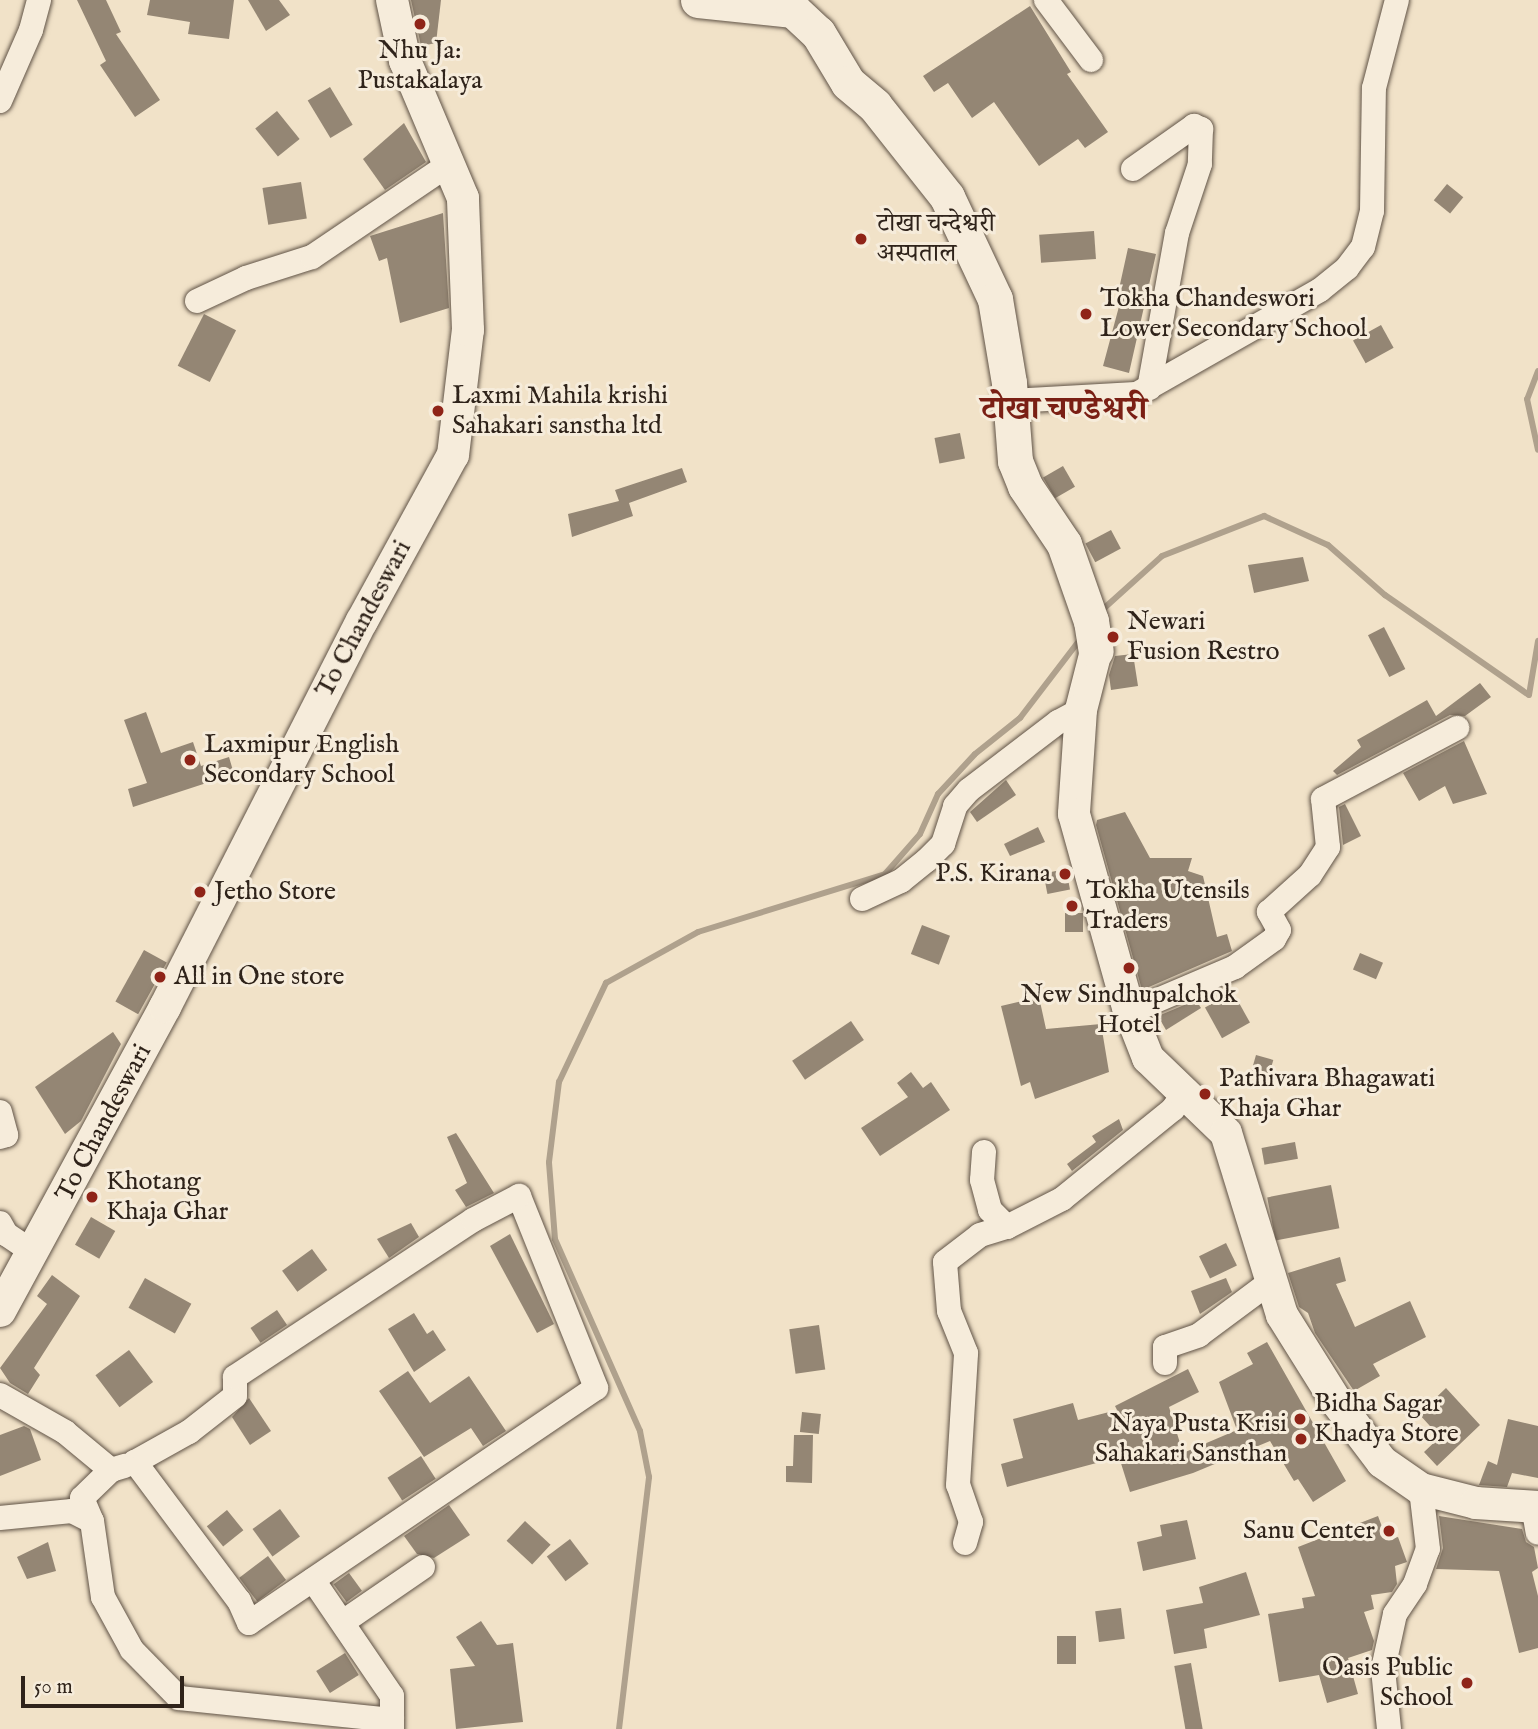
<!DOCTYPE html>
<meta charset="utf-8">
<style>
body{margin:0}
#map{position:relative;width:1538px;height:1729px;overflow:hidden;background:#f1e2c8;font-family:"IM FELL English","Noto Serif Devanagari",serif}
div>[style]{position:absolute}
.stream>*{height:6px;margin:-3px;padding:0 3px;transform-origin:3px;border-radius:3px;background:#afa18d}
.building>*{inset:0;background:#948674;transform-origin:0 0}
.roads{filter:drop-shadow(0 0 2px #605346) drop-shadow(0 0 2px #605346)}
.minor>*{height:24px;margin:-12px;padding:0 12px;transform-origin:12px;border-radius:12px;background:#f6ecdb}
.tertiary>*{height:32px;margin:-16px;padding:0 16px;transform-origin:16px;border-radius:16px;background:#f6ecdb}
.secondary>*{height:35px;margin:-17.5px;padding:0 17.5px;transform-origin:17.5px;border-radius:17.5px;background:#f6ecdb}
.dots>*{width:19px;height:19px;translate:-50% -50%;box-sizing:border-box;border:4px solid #f6ecdb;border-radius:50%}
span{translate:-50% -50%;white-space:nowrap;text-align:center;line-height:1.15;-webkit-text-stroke:6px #f6ecdb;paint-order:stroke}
.poi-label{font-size:26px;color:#2f231a}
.left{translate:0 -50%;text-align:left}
.right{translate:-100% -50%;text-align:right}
.street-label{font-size:26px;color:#2f231a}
.district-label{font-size:33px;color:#7a1f14;font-weight:700}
.scale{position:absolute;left:21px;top:1676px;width:163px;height:32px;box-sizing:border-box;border:4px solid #2f231a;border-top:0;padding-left:9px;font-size:21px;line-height:24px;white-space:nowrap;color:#2f231a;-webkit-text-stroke:5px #f6ecdb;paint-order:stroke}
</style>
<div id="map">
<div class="stream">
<i style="left:1538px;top:371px;width:30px;rotate:111deg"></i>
<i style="left:1527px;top:399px;width:52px;rotate:77.8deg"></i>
<i style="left:1101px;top:611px;width:82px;rotate:-42deg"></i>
<i style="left:1162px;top:556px;width:110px;rotate:-21.4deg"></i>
<i style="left:1264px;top:516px;width:70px;rotate:24.4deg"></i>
<i style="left:1328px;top:545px;width:76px;rotate:41.3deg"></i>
<i style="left:1385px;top:595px;width:175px;rotate:34.8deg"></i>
<i style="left:1529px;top:695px;width:55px;rotate:-80.5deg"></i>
<i style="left:619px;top:1729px;width:254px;rotate:-83.2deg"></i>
<i style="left:649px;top:1477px;width:47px;rotate:-101.1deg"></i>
<i style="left:640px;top:1431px;width:210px;rotate:-113.9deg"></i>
<i style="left:555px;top:1239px;width:77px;rotate:-94.5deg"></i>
<i style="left:549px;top:1162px;width:81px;rotate:-82.9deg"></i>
<i style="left:559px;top:1082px;width:110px;rotate:-64.6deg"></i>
<i style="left:606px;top:983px;width:105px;rotate:-29deg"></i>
<i style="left:698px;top:932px;width:196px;rotate:-17.2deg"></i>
<i style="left:885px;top:874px;width:53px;rotate:-48.8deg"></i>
<i style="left:920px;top:834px;width:44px;rotate:-65.8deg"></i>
<i style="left:938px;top:794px;width:54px;rotate:-47.2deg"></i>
<i style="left:975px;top:754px;width:58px;rotate:-38.7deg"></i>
<i style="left:1020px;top:718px;width:102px;rotate:-52.6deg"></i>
</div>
<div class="building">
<i style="clip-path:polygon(77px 0,106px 0,121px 32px,116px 34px,160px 100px,135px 117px,100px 65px,106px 61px)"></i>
<i style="clip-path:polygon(150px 0,234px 0,229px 39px,188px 34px,190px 22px,147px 15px)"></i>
<i style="clip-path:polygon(248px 0,279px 0,290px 15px,266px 31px)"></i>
<i style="clip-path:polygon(411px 0,441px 0,436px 43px,421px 46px)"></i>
<i style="clip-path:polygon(1030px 6px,1071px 72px,1067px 74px,1108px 132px,1085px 148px,1078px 139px,1039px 166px,994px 102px,972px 118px,948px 83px,934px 92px,923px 76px)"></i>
<i style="left:330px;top:87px;width:44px;height:26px;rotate:59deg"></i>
<i style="left:277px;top:111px;width:36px;height:28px;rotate:51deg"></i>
<i style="clip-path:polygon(404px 123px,426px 162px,385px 190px,363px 159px)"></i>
<i style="left:301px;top:182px;width:37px;height:39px;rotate:81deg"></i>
<i style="left:1447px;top:184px;width:21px;height:21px;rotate:39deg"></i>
<i style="clip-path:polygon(443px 213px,449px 308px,400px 323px,387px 258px,379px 261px,370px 236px)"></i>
<i style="left:1094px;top:231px;width:28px;height:55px;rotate:86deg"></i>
<i style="clip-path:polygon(1128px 248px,1156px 254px,1129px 373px,1103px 366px,1121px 299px,1117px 298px)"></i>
<i style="left:204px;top:314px;width:36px;height:58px;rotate:27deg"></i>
<i style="left:1381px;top:325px;width:26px;height:32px;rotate:61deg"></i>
<i style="left:960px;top:433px;width:26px;height:26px;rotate:79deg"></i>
<i style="left:1063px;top:466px;width:24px;height:23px;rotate:60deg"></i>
<i style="clip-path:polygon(682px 468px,687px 482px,629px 503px,633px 516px,572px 537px,568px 514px,619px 501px,615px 490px)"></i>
<i style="left:1111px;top:530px;width:21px;height:29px;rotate:62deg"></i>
<i style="clip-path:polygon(1303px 557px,1309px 581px,1254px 593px,1248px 565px)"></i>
<i style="left:1384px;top:627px;width:47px;height:18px;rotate:63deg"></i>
<i style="clip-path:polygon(1133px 654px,1138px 686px,1111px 690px,1109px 675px,1115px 656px)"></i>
<i style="clip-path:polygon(1480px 683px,1491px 697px,1465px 716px,1450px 715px,1337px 775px,1333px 771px,1361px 747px,1357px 740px,1427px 700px,1436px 716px)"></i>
<i style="clip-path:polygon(146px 712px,161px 753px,193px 742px,201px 766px,229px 757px,234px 774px,133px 807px,128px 789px,147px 783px,124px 720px)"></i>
<i style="clip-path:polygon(1464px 741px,1487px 794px,1453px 804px,1445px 786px,1419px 801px,1403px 773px)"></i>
<i style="clip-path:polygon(1006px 780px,1016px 795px,977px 822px,970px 812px)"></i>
<i style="clip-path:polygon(1345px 804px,1361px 836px,1343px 845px,1339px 807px)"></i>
<i style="clip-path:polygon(1125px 812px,1150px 858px,1192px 858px,1188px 871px,1203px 876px,1217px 937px,1227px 934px,1232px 951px,1142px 990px,1096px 825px,1097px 820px)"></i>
<i style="clip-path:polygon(1038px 827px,1045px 842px,1010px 856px,1004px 844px)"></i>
<i style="left:1066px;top:869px;width:21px;height:23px;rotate:79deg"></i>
<i style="left:1065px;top:913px;width:18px;height:19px"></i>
<i style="left:922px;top:925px;width:30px;height:31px;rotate:21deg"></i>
<i style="left:144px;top:950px;width:26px;height:59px;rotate:29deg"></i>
<i style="left:1360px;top:953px;width:25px;height:18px;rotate:23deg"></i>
<i style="left:1233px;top:992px;width:35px;height:32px;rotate:61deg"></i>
<i style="clip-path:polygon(1039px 997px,1046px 1029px,1101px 1024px,1109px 1072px,1035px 1099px,1030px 1082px,1021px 1086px,1001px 1006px)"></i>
<i style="clip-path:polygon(1196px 1000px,1201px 1008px,1166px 1030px,1158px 1016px)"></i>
<i style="left:851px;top:1021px;width:23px;height:71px;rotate:56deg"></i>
<i style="clip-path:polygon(113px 1032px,121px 1044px,81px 1121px,65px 1134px,35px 1087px)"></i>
<i style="left:1256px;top:1055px;width:18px;height:16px;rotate:16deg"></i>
<i style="clip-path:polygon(911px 1072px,923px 1088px,931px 1082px,950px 1110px,880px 1156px,861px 1128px,908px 1097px,897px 1083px)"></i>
<i style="clip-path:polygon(1119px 1119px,1123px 1130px,1072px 1171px,1067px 1164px,1096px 1142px,1092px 1136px)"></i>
<i style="clip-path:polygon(456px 1133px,494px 1193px,466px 1207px,455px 1190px,467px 1183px,447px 1137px)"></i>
<i style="left:1295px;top:1142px;width:17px;height:34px;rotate:80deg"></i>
<i style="left:1331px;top:1185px;width:44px;height:65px;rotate:79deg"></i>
<i style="left:91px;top:1217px;width:28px;height:32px;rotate:30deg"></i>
<i style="clip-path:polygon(411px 1223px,419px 1237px,389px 1258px,377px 1239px)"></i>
<i style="clip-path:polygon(510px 1234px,554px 1324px,537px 1333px,490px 1246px)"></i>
<i style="left:1226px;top:1243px;width:25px;height:30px;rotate:64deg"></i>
<i style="left:312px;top:1249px;width:26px;height:37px;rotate:54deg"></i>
<i style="clip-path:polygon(1340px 1257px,1346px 1281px,1336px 1284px,1355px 1327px,1410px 1301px,1426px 1337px,1373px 1364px,1380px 1376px,1354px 1391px,1315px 1333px,1308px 1313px,1299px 1307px,1288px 1273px)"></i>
<i style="clip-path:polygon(52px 1275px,80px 1296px,34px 1368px,40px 1375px,28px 1394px,10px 1383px,0 1368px,47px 1304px,37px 1296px)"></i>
<i style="left:145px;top:1278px;width:53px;height:34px;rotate:29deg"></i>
<i style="clip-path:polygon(1226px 1278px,1232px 1292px,1200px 1314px,1191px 1291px)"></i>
<i style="left:277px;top:1310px;width:18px;height:32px;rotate:56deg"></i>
<i style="clip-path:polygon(414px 1313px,427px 1334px,433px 1330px,446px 1350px,414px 1372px,388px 1329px)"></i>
<i style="left:819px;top:1325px;width:45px;height:30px;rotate:82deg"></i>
<i style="clip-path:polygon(1267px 1342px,1346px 1481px,1313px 1502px,1298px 1479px,1294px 1481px,1270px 1441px,1193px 1473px,1130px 1492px,1119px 1457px,1007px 1487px,1001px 1464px,1023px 1458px,1013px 1419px,1073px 1403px,1078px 1420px,1117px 1410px,1115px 1406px,1188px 1369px,1199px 1392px,1169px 1407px,1183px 1453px,1237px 1430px,1219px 1382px,1253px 1364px,1247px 1353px)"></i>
<i style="left:129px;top:1350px;width:40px;height:42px;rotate:53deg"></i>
<i style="clip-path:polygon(408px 1371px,430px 1403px,469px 1376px,506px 1431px,483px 1446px,471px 1428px,424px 1457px,379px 1391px)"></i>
<i style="clip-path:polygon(1446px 1388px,1480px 1425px,1437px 1466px,1424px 1452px,1440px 1437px,1419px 1414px)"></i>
<i style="clip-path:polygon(249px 1398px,271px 1431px,250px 1445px,232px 1417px)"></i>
<i style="left:802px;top:1412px;width:19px;height:20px;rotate:6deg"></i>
<i style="clip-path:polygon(1508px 1419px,1538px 1426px,1538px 1478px,1512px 1473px,1507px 1487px,1479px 1485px,1488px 1461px,1497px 1465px)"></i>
<i style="clip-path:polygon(24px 1426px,30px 1429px,41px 1460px,0 1476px,0 1435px)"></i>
<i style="clip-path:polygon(794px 1435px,813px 1435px,812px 1483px,786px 1482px,786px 1466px,793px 1466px)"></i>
<i style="left:421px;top:1456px;width:27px;height:40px;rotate:57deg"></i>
<i style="clip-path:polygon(449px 1505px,470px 1535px,434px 1558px,417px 1554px,404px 1536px)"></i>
<i style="left:280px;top:1509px;width:34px;height:34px;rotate:54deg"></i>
<i style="left:227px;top:1510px;width:26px;height:26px;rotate:51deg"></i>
<i style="clip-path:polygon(1378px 1516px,1387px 1540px,1398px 1537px,1407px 1562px,1395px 1566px,1397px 1584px,1392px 1592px,1371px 1595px,1374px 1609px,1364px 1612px,1374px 1641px,1372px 1650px,1348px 1658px,1358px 1694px,1327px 1703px,1319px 1675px,1279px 1682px,1268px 1614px,1304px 1608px,1302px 1598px,1315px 1596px,1298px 1547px)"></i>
<i style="clip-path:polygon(1439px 1516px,1522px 1529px,1526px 1542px,1534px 1547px,1538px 1568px,1532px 1572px,1538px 1596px,1538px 1648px,1519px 1653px,1499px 1571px,1436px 1569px,1443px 1548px)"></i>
<i style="clip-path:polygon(1187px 1520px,1196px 1559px,1143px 1571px,1137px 1542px,1162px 1536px,1160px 1525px)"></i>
<i style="left:525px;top:1521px;width:35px;height:27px;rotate:43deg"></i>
<i style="left:570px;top:1539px;width:31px;height:29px;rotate:53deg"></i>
<i style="clip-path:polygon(48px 1542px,56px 1571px,27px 1579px,17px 1557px)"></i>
<i style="left:268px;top:1556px;width:30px;height:36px;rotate:53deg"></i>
<i style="clip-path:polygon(1246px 1572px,1260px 1615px,1204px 1629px,1207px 1648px,1174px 1654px,1166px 1610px,1203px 1603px,1199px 1587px)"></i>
<i style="left:349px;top:1573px;width:22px;height:19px;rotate:54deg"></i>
<i style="left:1121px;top:1608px;width:31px;height:26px;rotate:83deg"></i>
<i style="clip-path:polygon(481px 1621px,497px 1645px,513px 1643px,523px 1722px,456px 1729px,450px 1669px,475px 1666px,456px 1637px)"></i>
<i style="left:1057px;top:1636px;width:19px;height:28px"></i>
<i style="left:345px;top:1653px;width:26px;height:34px;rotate:58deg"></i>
<i style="left:1191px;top:1663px;width:67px;height:17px;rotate:80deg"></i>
</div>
<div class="roads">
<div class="minor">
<i style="left:1046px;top:0;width:75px;rotate:53.1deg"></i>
<i style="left:0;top:101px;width:77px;rotate:-66.4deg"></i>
<i style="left:31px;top:30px;width:31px;rotate:-75deg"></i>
<i style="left:1133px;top:169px;width:75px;rotate:-35.2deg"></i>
<i style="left:1194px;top:126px;width:8px;rotate:23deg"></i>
<i style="left:1201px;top:129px;width:35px;rotate:92deg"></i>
<i style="left:1200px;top:164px;width:73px;rotate:108.4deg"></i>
<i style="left:1177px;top:233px;width:158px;rotate:100.2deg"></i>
<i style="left:197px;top:301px;width:54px;rotate:-25.1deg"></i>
<i style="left:246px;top:278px;width:69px;rotate:-17.7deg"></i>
<i style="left:312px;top:257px;width:168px;rotate:-34.1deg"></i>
<i style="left:1010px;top:401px;width:127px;rotate:-3.2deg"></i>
<i style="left:1137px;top:394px;width:210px;rotate:-29.6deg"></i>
<i style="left:1320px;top:290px;width:35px;rotate:-39deg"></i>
<i style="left:1347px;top:268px;width:26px;rotate:-53deg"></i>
<i style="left:1363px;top:247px;width:37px;rotate:-76deg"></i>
<i style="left:1372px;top:211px;width:123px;rotate:-89.1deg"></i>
<i style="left:1374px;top:88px;width:91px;rotate:-75.4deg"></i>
<i style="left:862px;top:899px;width:43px;rotate:-24.8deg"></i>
<i style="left:901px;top:881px;width:33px;rotate:-39deg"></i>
<i style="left:927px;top:860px;width:23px;rotate:-45deg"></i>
<i style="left:943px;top:844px;width:40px;rotate:-72deg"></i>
<i style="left:955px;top:806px;width:21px;rotate:-49deg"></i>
<i style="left:969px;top:790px;width:112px;rotate:-37.4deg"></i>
<i style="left:1058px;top:722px;width:26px;rotate:-28deg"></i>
<i style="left:1128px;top:1007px;width:18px;rotate:-6deg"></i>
<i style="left:1146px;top:1005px;width:97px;rotate:-23.1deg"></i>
<i style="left:1235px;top:967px;width:48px;rotate:-35.7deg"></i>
<i style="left:1274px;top:939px;width:10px;rotate:-61deg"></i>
<i style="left:1279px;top:930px;width:21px;rotate:-119deg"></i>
<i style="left:1269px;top:912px;width:55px;rotate:-42.1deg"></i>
<i style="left:1310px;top:875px;width:33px;rotate:-57deg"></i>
<i style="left:1328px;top:847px;width:48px;rotate:-95.9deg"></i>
<i style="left:1323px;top:799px;width:152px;rotate:-27.9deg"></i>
<i style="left:0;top:1112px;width:24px;rotate:75deg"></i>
<i style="left:6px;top:1135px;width:6px;rotate:162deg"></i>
<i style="left:984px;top:1152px;width:28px;rotate:94deg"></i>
<i style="left:982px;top:1180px;width:31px;rotate:75deg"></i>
<i style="left:990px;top:1210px;width:24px;rotate:45deg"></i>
<i style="left:519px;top:1196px;width:207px;rotate:68.1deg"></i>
<i style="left:596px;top:1388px;width:419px;rotate:145.9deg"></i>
<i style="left:249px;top:1623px;width:24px;rotate:-114deg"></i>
<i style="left:239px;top:1601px;width:174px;rotate:-126.8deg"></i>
<i style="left:135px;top:1462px;width:62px;rotate:-29.1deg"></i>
<i style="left:189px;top:1432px;width:58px;rotate:-38deg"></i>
<i style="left:235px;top:1396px;width:19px;rotate:-90deg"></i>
<i style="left:235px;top:1377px;width:285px;rotate:-33.4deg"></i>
<i style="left:473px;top:1220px;width:52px;rotate:-27.6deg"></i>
<i style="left:0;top:1223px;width:13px;rotate:61deg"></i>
<i style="left:6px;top:1234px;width:34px;rotate:34deg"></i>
<i style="left:1165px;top:1363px;width:16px;rotate:-90deg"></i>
<i style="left:1165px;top:1347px;width:36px;rotate:-19deg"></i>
<i style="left:1199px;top:1335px;width:89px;rotate:-36.7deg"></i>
<i style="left:0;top:1395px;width:75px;rotate:29.6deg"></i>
<i style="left:65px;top:1432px;width:60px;rotate:39.6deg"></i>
<i style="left:111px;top:1470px;width:14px;rotate:-17deg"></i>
<i style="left:111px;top:1470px;width:40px;rotate:136deg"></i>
<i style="left:82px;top:1498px;width:25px;rotate:67deg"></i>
<i style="left:92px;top:1521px;width:77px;rotate:81.8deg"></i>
<i style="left:103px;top:1597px;width:60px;rotate:61.3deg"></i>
<i style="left:132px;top:1650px;width:67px;rotate:45.6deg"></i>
<i style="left:179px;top:1698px;width:214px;rotate:5.9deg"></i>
<i style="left:1533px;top:1506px;width:27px;rotate:80deg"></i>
<i style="left:0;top:1518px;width:72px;rotate:-5.6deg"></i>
<i style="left:72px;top:1511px;width:22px;rotate:27deg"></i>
<i style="left:965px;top:1543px;width:22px;rotate:-74deg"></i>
<i style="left:971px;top:1522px;width:39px;rotate:-109deg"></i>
<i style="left:958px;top:1485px;width:132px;rotate:-86.5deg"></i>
<i style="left:966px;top:1353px;width:45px;rotate:-112deg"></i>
<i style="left:949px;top:1311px;width:49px;rotate:-94.7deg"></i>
<i style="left:945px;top:1262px;width:44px;rotate:-37.6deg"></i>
<i style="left:980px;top:1235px;width:28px;rotate:-17deg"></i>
<i style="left:1007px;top:1227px;width:62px;rotate:-27deg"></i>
<i style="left:1062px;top:1199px;width:143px;rotate:-39deg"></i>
<i style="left:1173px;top:1109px;width:19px;rotate:-55deg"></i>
<i style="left:313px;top:1580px;width:140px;rotate:55.7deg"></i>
<i style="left:392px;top:1696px;width:33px;rotate:90deg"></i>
<i style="left:343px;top:1622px;width:97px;rotate:-34.5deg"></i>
<i style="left:1389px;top:1729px;width:60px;rotate:-95.7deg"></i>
<i style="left:1383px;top:1669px;width:56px;rotate:-77.7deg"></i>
<i style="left:1395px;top:1614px;width:36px;rotate:-56deg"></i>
<i style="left:1415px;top:1584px;width:37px;rotate:-70deg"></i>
<i style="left:1428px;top:1549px;width:60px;rotate:-96.7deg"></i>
</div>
<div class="tertiary">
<i style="left:1096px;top:651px;width:61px;rotate:104.3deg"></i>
<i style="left:1081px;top:710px;width:104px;rotate:93.9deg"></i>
<i style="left:1074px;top:814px;width:200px;rotate:74.4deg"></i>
<i style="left:1128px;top:1007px;width:55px;rotate:68.6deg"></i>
<i style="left:1148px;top:1058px;width:108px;rotate:43.9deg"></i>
<i style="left:1226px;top:1133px;width:190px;rotate:72.9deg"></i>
<i style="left:1282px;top:1315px;width:102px;rotate:57.9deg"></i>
<i style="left:1336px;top:1401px;width:76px;rotate:53deg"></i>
<i style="left:1382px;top:1462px;width:47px;rotate:34.7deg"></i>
<i style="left:1421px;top:1489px;width:57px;rotate:14.3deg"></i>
<i style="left:1476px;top:1503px;width:62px;rotate:3.7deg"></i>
<i style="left:0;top:1311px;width:346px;rotate:-61.5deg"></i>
<i style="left:165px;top:1007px;width:433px;rotate:-63deg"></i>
<i style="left:362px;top:621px;width:189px;rotate:-61.3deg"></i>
<i style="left:453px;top:455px;width:126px;rotate:-83.2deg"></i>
<i style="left:468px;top:330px;width:132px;rotate:-92.2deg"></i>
<i style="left:463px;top:198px;width:149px;rotate:-112.9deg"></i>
<i style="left:405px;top:61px;width:62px;rotate:-102deg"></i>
</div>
<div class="secondary">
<i style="left:698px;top:0;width:96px;rotate:6deg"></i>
<i style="left:793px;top:10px;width:34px;rotate:43deg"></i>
<i style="left:818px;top:33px;width:58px;rotate:59deg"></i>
<i style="left:848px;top:83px;width:35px;rotate:40deg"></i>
<i style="left:875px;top:106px;width:116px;rotate:51.6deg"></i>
<i style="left:947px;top:197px;width:113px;rotate:64.8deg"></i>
<i style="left:995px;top:299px;width:85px;rotate:80.5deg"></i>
<i style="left:1009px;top:383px;width:78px;rotate:85.6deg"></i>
<i style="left:1015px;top:461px;width:27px;rotate:68deg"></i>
<i style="left:1025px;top:486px;width:70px;rotate:56.1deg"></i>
<i style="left:1064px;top:544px;width:82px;rotate:70.7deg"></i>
<i style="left:1091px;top:621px;width:30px;rotate:81deg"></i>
</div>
</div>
<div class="dots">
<i style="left:420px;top:24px;background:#8f2418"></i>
<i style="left:861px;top:239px;background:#8f2418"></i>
<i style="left:1086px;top:314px;background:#8f2418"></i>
<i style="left:438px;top:411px;background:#8f2418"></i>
<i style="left:1113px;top:637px;background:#8f2418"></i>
<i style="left:190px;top:760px;background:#8f2418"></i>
<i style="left:1065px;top:874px;background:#8f2418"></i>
<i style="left:200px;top:892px;background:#8f2418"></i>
<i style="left:1072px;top:906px;background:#8f2418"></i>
<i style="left:1129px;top:968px;background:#8f2418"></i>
<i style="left:160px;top:977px;background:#8f2418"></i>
<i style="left:1205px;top:1094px;background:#8f2418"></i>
<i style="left:92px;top:1197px;background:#8f2418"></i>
<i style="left:1300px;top:1419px;background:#8f2418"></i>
<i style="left:1301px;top:1439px;background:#8f2418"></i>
<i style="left:1389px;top:1531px;background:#8f2418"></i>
<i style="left:1467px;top:1683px;background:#8f2418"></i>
</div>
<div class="poi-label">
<span style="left:420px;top:66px">Nhu Ja:<br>Pustakalaya</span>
<span class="left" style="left:877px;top:239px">टोखा चन्देश्वरी<br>अस्पताल</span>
<span class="left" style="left:1100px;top:314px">Tokha Chandeswori<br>Lower Secondary School</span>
<span class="left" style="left:452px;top:411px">Laxmi Mahila krishi<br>Sahakari sanstha ltd</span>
<span class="left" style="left:1127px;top:637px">Newari<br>Fusion Restro</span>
<span class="left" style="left:204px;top:760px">Laxmipur English<br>Secondary School</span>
<span class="right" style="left:1051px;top:874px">P.S. Kirana</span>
<span class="left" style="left:1086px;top:906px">Tokha Utensils<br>Traders</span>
<span class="left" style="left:214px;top:892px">Jetho Store</span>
<span class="left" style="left:174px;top:977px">All in One store</span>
<span style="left:1129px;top:1010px">New Sindhupalchok<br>Hotel</span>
<span class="left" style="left:1219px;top:1094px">Pathivara Bhagawati<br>Khaja Ghar</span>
<span class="left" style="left:106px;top:1197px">Khotang<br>Khaja Ghar</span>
<span class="left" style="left:1314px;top:1419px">Bidha Sagar<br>Khadya Store</span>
<span class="right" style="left:1287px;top:1439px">Naya Pusta Krisi<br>Sahakari Sansthan</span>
<span class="right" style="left:1375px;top:1531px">Sanu Center</span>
<span class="right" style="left:1453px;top:1683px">Oasis Public<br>School</span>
</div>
<div class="street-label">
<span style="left:364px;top:619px;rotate:-62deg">To Chandeswari</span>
<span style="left:104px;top:1123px;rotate:-62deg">To Chandeswari</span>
</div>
<div class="district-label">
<span style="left:1064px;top:411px">टोखा चण्डेश्वरी</span>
</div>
<div class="scale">50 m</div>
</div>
